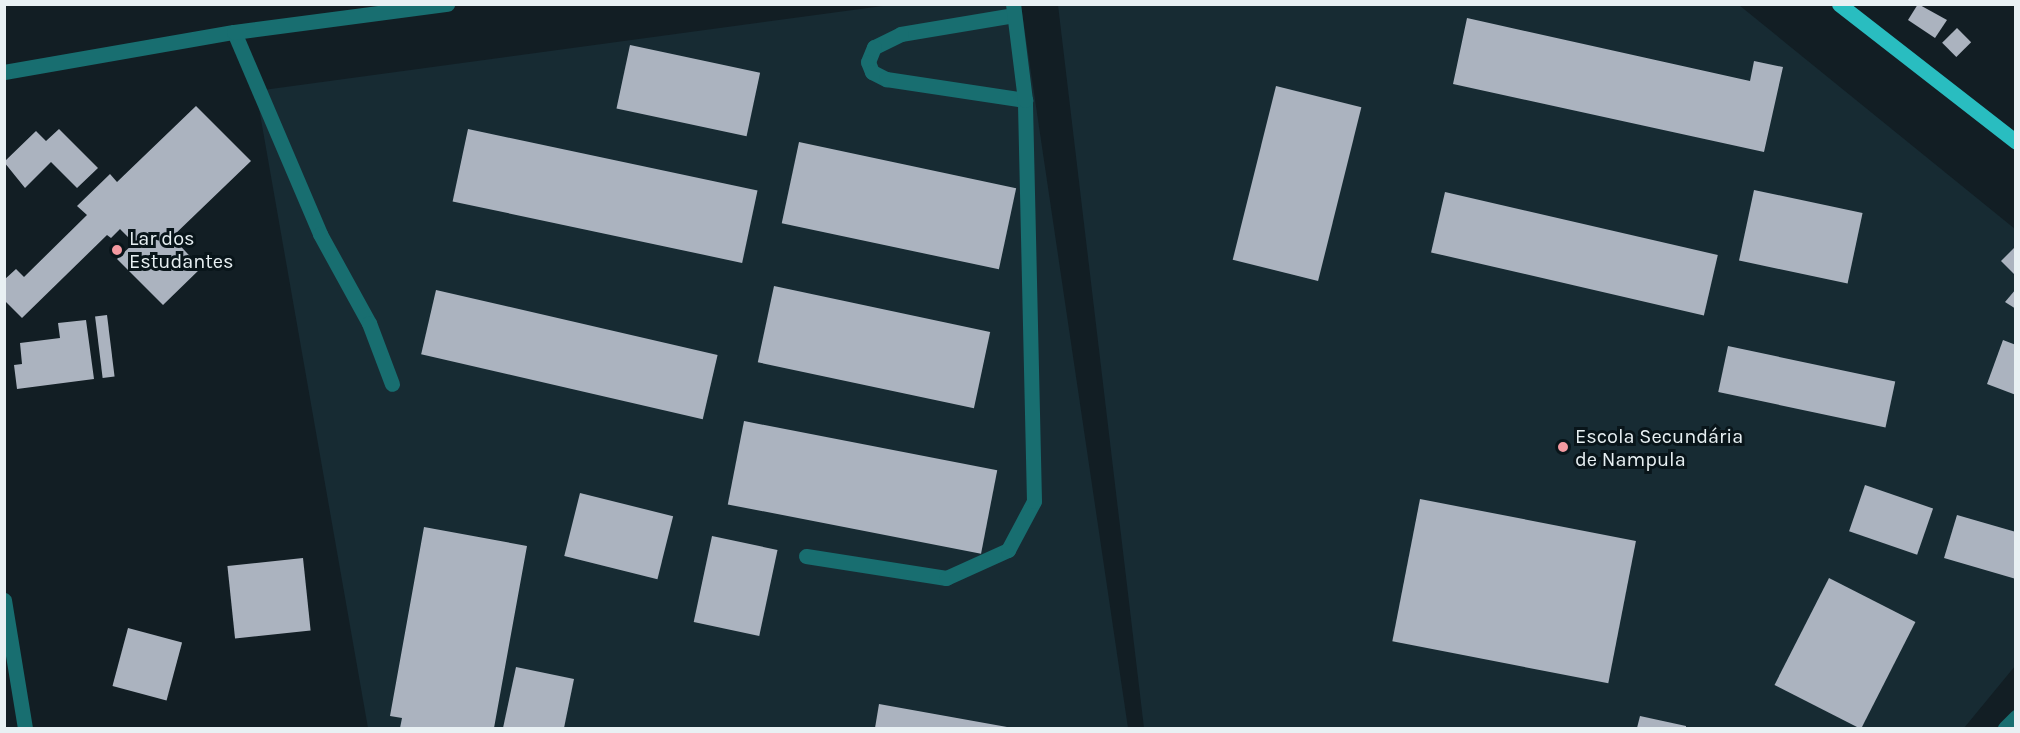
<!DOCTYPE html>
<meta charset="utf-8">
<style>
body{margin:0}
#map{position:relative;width:2020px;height:733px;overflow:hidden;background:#121e24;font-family:Karla,sans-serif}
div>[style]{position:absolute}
.built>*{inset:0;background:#172b33}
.building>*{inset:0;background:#abb3bf;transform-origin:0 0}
.minor>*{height:15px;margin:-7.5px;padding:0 7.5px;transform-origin:7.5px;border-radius:7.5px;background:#186e70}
.major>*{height:15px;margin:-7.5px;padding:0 7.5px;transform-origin:7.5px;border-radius:7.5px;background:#29bdc0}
.dots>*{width:16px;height:16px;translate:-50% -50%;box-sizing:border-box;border:3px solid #09151a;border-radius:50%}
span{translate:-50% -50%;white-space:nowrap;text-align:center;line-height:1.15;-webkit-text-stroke:6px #09151a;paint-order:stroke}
.poi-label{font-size:20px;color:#e8f0f3}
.left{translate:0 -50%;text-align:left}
.frame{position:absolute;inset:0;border:6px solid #e8f0f3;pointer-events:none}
</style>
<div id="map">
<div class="built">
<i style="clip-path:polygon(890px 5px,1021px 5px,1128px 728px,368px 728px,256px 91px)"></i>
<i style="clip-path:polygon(1058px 5px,1739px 5px,2015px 229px,2015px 666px,1964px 728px,1144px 728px)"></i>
</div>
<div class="building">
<i style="clip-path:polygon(1918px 4px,1947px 20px,1935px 38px,1908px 20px)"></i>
<i style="clip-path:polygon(1467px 18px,1750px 81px,1754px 61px,1783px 67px,1764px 152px,1453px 84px)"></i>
<i style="left:1957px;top:28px;width:20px;height:21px;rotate:45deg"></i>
<i style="left:630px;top:45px;width:133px;height:65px;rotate:12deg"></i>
<i style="left:1276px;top:86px;width:88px;height:179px;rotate:14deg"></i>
<i style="clip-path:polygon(196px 106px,251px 161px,172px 237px,201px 268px,163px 305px,117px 259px,134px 243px,120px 229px,111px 238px,107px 235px,22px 318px,4px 300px,4px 280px,16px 269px,24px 277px,87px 215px,77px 206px,110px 174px,117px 182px)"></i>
<i style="clip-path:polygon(59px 129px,98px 168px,77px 188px,51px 162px,25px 188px,4px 162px,36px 131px,46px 141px)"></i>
<i style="left:468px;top:129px;width:296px;height:74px;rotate:12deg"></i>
<i style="left:799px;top:142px;width:222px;height:83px;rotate:12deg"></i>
<i style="left:1754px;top:190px;width:111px;height:72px;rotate:12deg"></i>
<i style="left:1445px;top:192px;width:280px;height:62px;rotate:13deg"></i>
<i style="clip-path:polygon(2016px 246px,2016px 276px,2001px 261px)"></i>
<i style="left:774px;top:286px;width:221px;height:78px;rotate:12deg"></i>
<i style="clip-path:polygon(2016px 289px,2016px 309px,2005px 302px)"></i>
<i style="left:436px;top:290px;width:289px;height:66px;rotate:13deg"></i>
<i style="left:107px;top:315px;width:62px;height:12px;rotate:83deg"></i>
<i style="clip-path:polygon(86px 320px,94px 379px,17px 389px,14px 365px,22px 364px,20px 343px,60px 338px,58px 323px)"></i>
<i style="clip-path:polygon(2003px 340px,2016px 345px,2016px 395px,1987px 384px)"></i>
<i style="left:1728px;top:346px;width:171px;height:47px;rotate:12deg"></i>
<i style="left:744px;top:421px;width:258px;height:85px;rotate:11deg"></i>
<i style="left:1865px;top:485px;width:72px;height:49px;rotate:19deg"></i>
<i style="left:580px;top:493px;width:96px;height:65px;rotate:14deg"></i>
<i style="left:1420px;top:499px;width:220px;height:145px;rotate:11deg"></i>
<i style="clip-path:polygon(1957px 515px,2016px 532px,2016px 579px,1944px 558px)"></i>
<i style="clip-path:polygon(424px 527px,527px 546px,494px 728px,400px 728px,402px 718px,390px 716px)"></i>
<i style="left:712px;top:536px;width:67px;height:88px;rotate:12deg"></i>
<i style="left:303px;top:558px;width:73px;height:76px;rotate:84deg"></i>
<i style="left:1829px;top:578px;width:97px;height:120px;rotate:27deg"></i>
<i style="left:128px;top:628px;width:56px;height:60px;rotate:15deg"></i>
<i style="clip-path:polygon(516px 667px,574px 679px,564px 728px,503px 728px)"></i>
<i style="clip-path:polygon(879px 704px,1007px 727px,1006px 728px,875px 728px)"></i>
<i style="clip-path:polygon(1640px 716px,1686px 726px,1686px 728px,1637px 728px)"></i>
</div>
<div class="minor">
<i style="left:1014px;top:15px;width:115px;rotate:170.5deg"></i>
<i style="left:901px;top:34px;width:30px;rotate:154deg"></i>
<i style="left:874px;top:47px;width:16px;rotate:112deg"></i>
<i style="left:868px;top:62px;width:11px;rotate:68deg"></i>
<i style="left:872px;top:72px;width:16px;rotate:27deg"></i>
<i style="left:886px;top:79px;width:141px;rotate:8.6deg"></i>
<i style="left:234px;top:32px;width:220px;rotate:66.9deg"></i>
<i style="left:320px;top:234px;width:102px;rotate:61.2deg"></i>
<i style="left:369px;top:323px;width:65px;rotate:69.3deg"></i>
<i style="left:4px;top:72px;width:233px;rotate:-9.9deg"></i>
<i style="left:234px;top:32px;width:215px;rotate:-7.5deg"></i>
<i style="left:806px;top:556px;width:142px;rotate:8.9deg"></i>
<i style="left:946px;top:578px;width:68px;rotate:-24.3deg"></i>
<i style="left:1008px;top:550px;width:55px;rotate:-62deg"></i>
<i style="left:1034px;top:501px;width:401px;rotate:-91.3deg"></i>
<i style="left:1025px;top:100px;width:97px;rotate:-97.1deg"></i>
<i style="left:4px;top:600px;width:130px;rotate:80.7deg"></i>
<i style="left:2005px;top:728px;width:16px;rotate:-45deg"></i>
</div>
<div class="major">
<i style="left:1839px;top:4px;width:224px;rotate:37.9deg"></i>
</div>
<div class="dots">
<i style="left:117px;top:250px;background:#f49aa1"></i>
<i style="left:1563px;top:447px;background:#f49aa1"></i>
</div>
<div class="poi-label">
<span class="left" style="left:129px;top:250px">Lar dos<br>Estudantes</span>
<span class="left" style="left:1575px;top:448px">Escola Secundária<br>de Nampula</span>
</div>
<div class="frame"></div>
</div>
